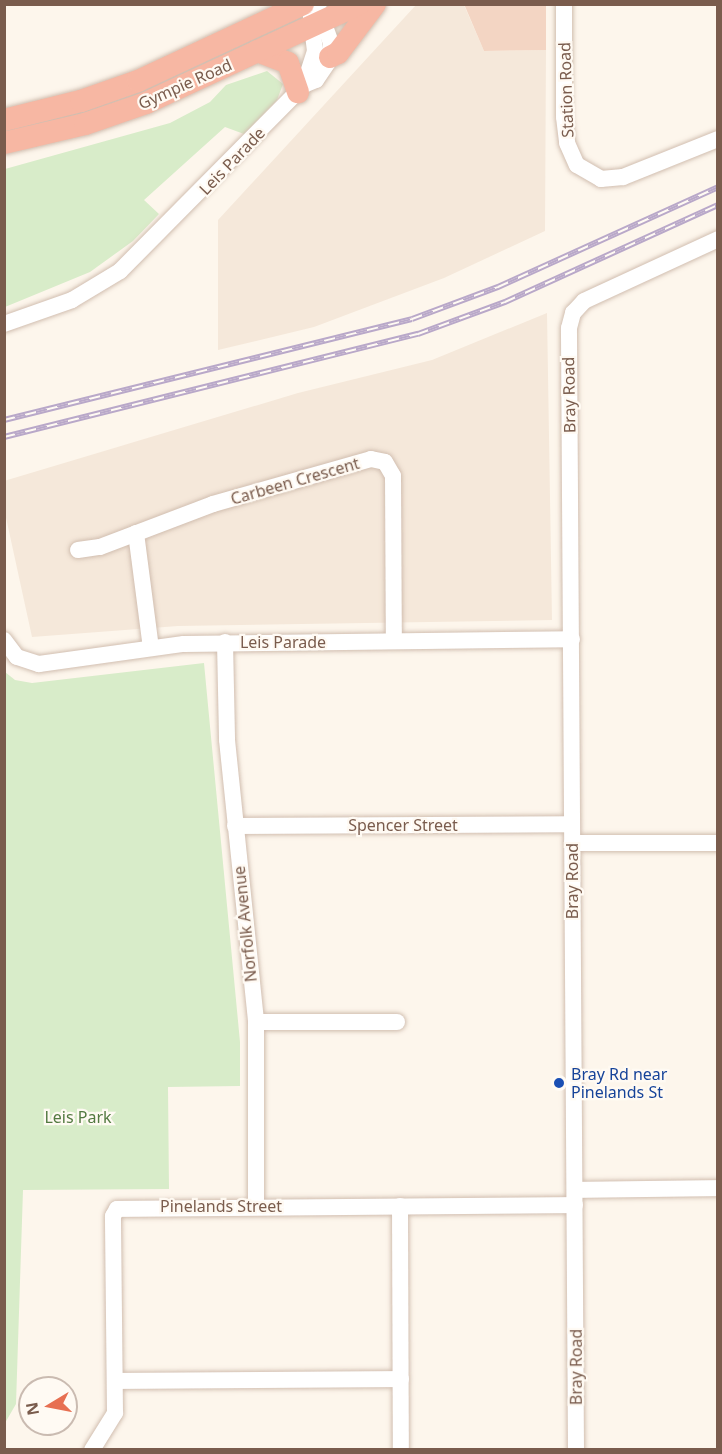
<!DOCTYPE html>
<style>
body{margin:0}
#map{position:relative;width:722px;height:1454px;overflow:hidden;background:#fdf6ec;font-family:"Noto Sans",sans-serif}
div>[style]{position:absolute}
.residential>*{inset:0;background:#f5e8da}
.green>*{inset:0;background:#d8ecc9}
.building>*{inset:0;background:#f3d5c3}
.roads{filter:drop-shadow(0 0 2px #d1beb0) drop-shadow(0 0 2px #d1beb0)}
.minor>*{height:16px;margin:-8px;padding:0 8px;transform-origin:8px;border-radius:8px;background:#fff}
.highway>*{height:22px;margin:-11px;padding:0 11px;transform-origin:11px;border-radius:11px;background:#f7b7a3}
.rail>*{height:6px;margin-top:-3px;transform-origin:0;background:repeating-linear-gradient(90deg,#fffaf3 0 11px,#b9a8c9 0 22px);box-sizing:border-box;border-block:2px solid #b9a8c9}
.dots>*{width:16px;height:16px;translate:-50% -50%;box-sizing:border-box;border:3px solid #fffaf3;border-radius:50%}
span{translate:-50% -50%;white-space:nowrap;text-align:center;line-height:1.15;-webkit-text-stroke:4.5px #fffaf3;paint-order:stroke}
.street-label{font-size:16px;color:#7a5c4d}
.transit-label{font-size:16px;color:#164399}
.left{translate:0 -50%;text-align:left}
.park-label{font-size:16px;color:#537a41}
.frame{position:absolute;inset:0;border:6px solid #7a5c4d;pointer-events:none}
.north{position:absolute;left:18px;top:1376px;width:60px;height:60px;box-sizing:border-box;background:#fffaf3;border:2px solid #cabbb1;border-radius:50%;rotate:260deg;font-size:16px;font-weight:700;line-height:24px;text-align:center;color:#7a5c4d}
.north::after{content:'';display:block;margin:auto;width:21px;height:27px;background:#e76f51;clip-path:polygon(50% 0,100% 100%,50% 72%,0 100%)}
</style>
<div id="map">
<div class="residential">
<i style="clip-path:polygon(416px 5px,464px 5px,484px 51px,546px 50px,545px 231px,444px 278px,314px 327px,218px 350px,218px 220px)"></i>
<i style="clip-path:polygon(547px 313px,552px 620px,178px 626px,32px 637px,5px 513px,4px 481px,298px 393px,432px 360px)"></i>
</div>
<div class="green">
<i style="clip-path:polygon(267px 71px,283px 84px,277px 100px,244px 134px,225px 127px,144px 200px,159px 214px,133px 241px,90px 272px,5px 307px,5px 169px,170px 123px,210px 102px,226px 85px)"></i>
<i style="clip-path:polygon(204px 663px,240px 1042px,240px 1086px,168px 1087px,169px 1189px,23px 1190px,16px 1404px,5px 1423px,5px 672px,15px 680px,32px 683px)"></i>
</div>
<div class="building">
<i style="clip-path:polygon(464px 4px,546px 4px,546px 50px,484px 51px)"></i>
</div>
<div class="roads">
<div class="minor">
<i style="left:564px;top:4px;width:113px;rotate:90deg"></i>
<i style="left:564px;top:117px;width:26px;rotate:83deg"></i>
<i style="left:567px;top:143px;width:24px;rotate:66deg"></i>
<i style="left:577px;top:165px;width:28px;rotate:30deg"></i>
<i style="left:601px;top:179px;width:22px;rotate:-5deg"></i>
<i style="left:623px;top:177px;width:102px;rotate:-21.8deg"></i>
<i style="left:304px;top:85px;width:36px;rotate:-72deg"></i>
<i style="left:315px;top:51px;width:34px;rotate:-97deg"></i>
<i style="left:4px;top:324px;width:72px;rotate:-19.4deg"></i>
<i style="left:72px;top:300px;width:56px;rotate:-31.1deg"></i>
<i style="left:120px;top:271px;width:262px;rotate:-45.3deg"></i>
<i style="left:304px;top:85px;width:13px;rotate:-23deg"></i>
<i style="left:316px;top:80px;width:23px;rotate:-56deg"></i>
<i style="left:329px;top:61px;width:18px;rotate:-84deg"></i>
<i style="left:331px;top:43px;width:41px;rotate:-109.7deg"></i>
<i style="left:136px;top:533px;width:116px;rotate:82.6deg"></i>
<i style="left:78px;top:550px;width:22px;rotate:-8deg"></i>
<i style="left:100px;top:547px;width:121px;rotate:-20.8deg"></i>
<i style="left:213px;top:504px;width:164px;rotate:-15.9deg"></i>
<i style="left:371px;top:459px;width:14px;rotate:12deg"></i>
<i style="left:385px;top:462px;width:16px;rotate:60deg"></i>
<i style="left:393px;top:476px;width:165px;rotate:89.7deg"></i>
<i style="left:4px;top:640px;width:21px;rotate:53deg"></i>
<i style="left:17px;top:657px;width:23px;rotate:18deg"></i>
<i style="left:39px;top:664px;width:146px;rotate:-7.9deg"></i>
<i style="left:184px;top:644px;width:388px;rotate:-0.7deg"></i>
<i style="left:225px;top:642px;width:98px;rotate:88.8deg"></i>
<i style="left:227px;top:740px;width:283px;rotate:84.1deg"></i>
<i style="left:256px;top:1022px;width:184px;rotate:90deg"></i>
<i style="left:235px;top:826px;width:337px;rotate:-0.3deg"></i>
<i style="left:572px;top:843px;width:146px"></i>
<i style="left:256px;top:1022px;width:141px"></i>
<i style="left:575px;top:1190px;width:143px;rotate:-0.8deg"></i>
<i style="left:400px;top:1206px;width:244px;rotate:89.8deg"></i>
<i style="left:116px;top:1381px;width:285px;rotate:-0.4deg"></i>
<i style="left:92px;top:1450px;width:44px;rotate:-58.1deg"></i>
<i style="left:115px;top:1413px;width:197px;rotate:-90.6deg"></i>
<i style="left:113px;top:1216px;width:8px;rotate:-60deg"></i>
<i style="left:117px;top:1209px;width:458px;rotate:-0.5deg"></i>
<i style="left:576px;top:1450px;width:1122px;rotate:-90.36deg"></i>
<i style="left:569px;top:328px;width:16px;rotate:-75deg"></i>
<i style="left:573px;top:313px;width:16px;rotate:-47deg"></i>
<i style="left:584px;top:301px;width:148px;rotate:-24.8deg"></i>
</div>
<div class="highway">
<i style="left:257px;top:51px;width:33px;rotate:21deg"></i>
<i style="left:288px;top:63px;width:31px;rotate:71deg"></i>
<i style="left:330px;top:57px;width:9px;rotate:-27deg"></i>
<i style="left:338px;top:53px;width:61px;rotate:-52.9deg"></i>
<i style="left:4px;top:120px;width:79px;rotate:-13.9deg"></i>
<i style="left:81px;top:101px;width:60px;rotate:-19.3deg"></i>
<i style="left:138px;top:81px;width:182px;rotate:-25deg"></i>
<i style="left:4px;top:143px;width:83px;rotate:-13.2deg"></i>
<i style="left:85px;top:124px;width:65px;rotate:-19deg"></i>
<i style="left:146px;top:103px;width:235px;rotate:-24.9deg"></i>
</div>
</div>
<div class="rail">
<i style="left:4px;top:420px;width:420px;rotate:-13.9deg"></i>
<i style="left:412px;top:319px;width:92px;rotate:-20.4deg"></i>
<i style="left:498px;top:287px;width:242px;rotate:-24.4deg"></i>
<i style="left:4px;top:437px;width:427px;rotate:-14deg"></i>
<i style="left:418px;top:334px;width:93px;rotate:-20.2deg"></i>
<i style="left:505px;top:302px;width:234px;rotate:-24.5deg"></i>
</div>
<div class="dots">
<i style="left:559px;top:1083px;background:#1a4fb4"></i>
</div>
<div class="street-label">
<span style="left:185px;top:84px;rotate:-24deg">Gympie Road</span>
<span style="left:566px;top:90px;rotate:-92deg">Station Road</span>
<span style="left:232px;top:161px;rotate:-46deg">Leis Parade</span>
<span style="left:569px;top:395px;rotate:-91deg">Bray Road</span>
<span style="left:295px;top:481px;rotate:-16deg">Carbeen Crescent</span>
<span style="left:283px;top:642px">Leis Parade</span>
<span style="left:403px;top:825px">Spencer Street</span>
<span style="left:572px;top:881px;rotate:-90deg">Bray Road</span>
<span style="left:245px;top:924px;rotate:-96deg">Norfolk Avenue</span>
<span style="left:221px;top:1206px">Pinelands Street</span>
<span style="left:576px;top:1367px;rotate:-90deg">Bray Road</span>
</div>
<div class="transit-label">
<span class="left" style="left:571px;top:1083px">Bray Rd near<br>Pinelands St</span>
</div>
<div class="park-label">
<span style="left:78px;top:1117px">Leis Park</span>
</div>
<div class="frame"></div>
<div class="north">N</div>
</div>
